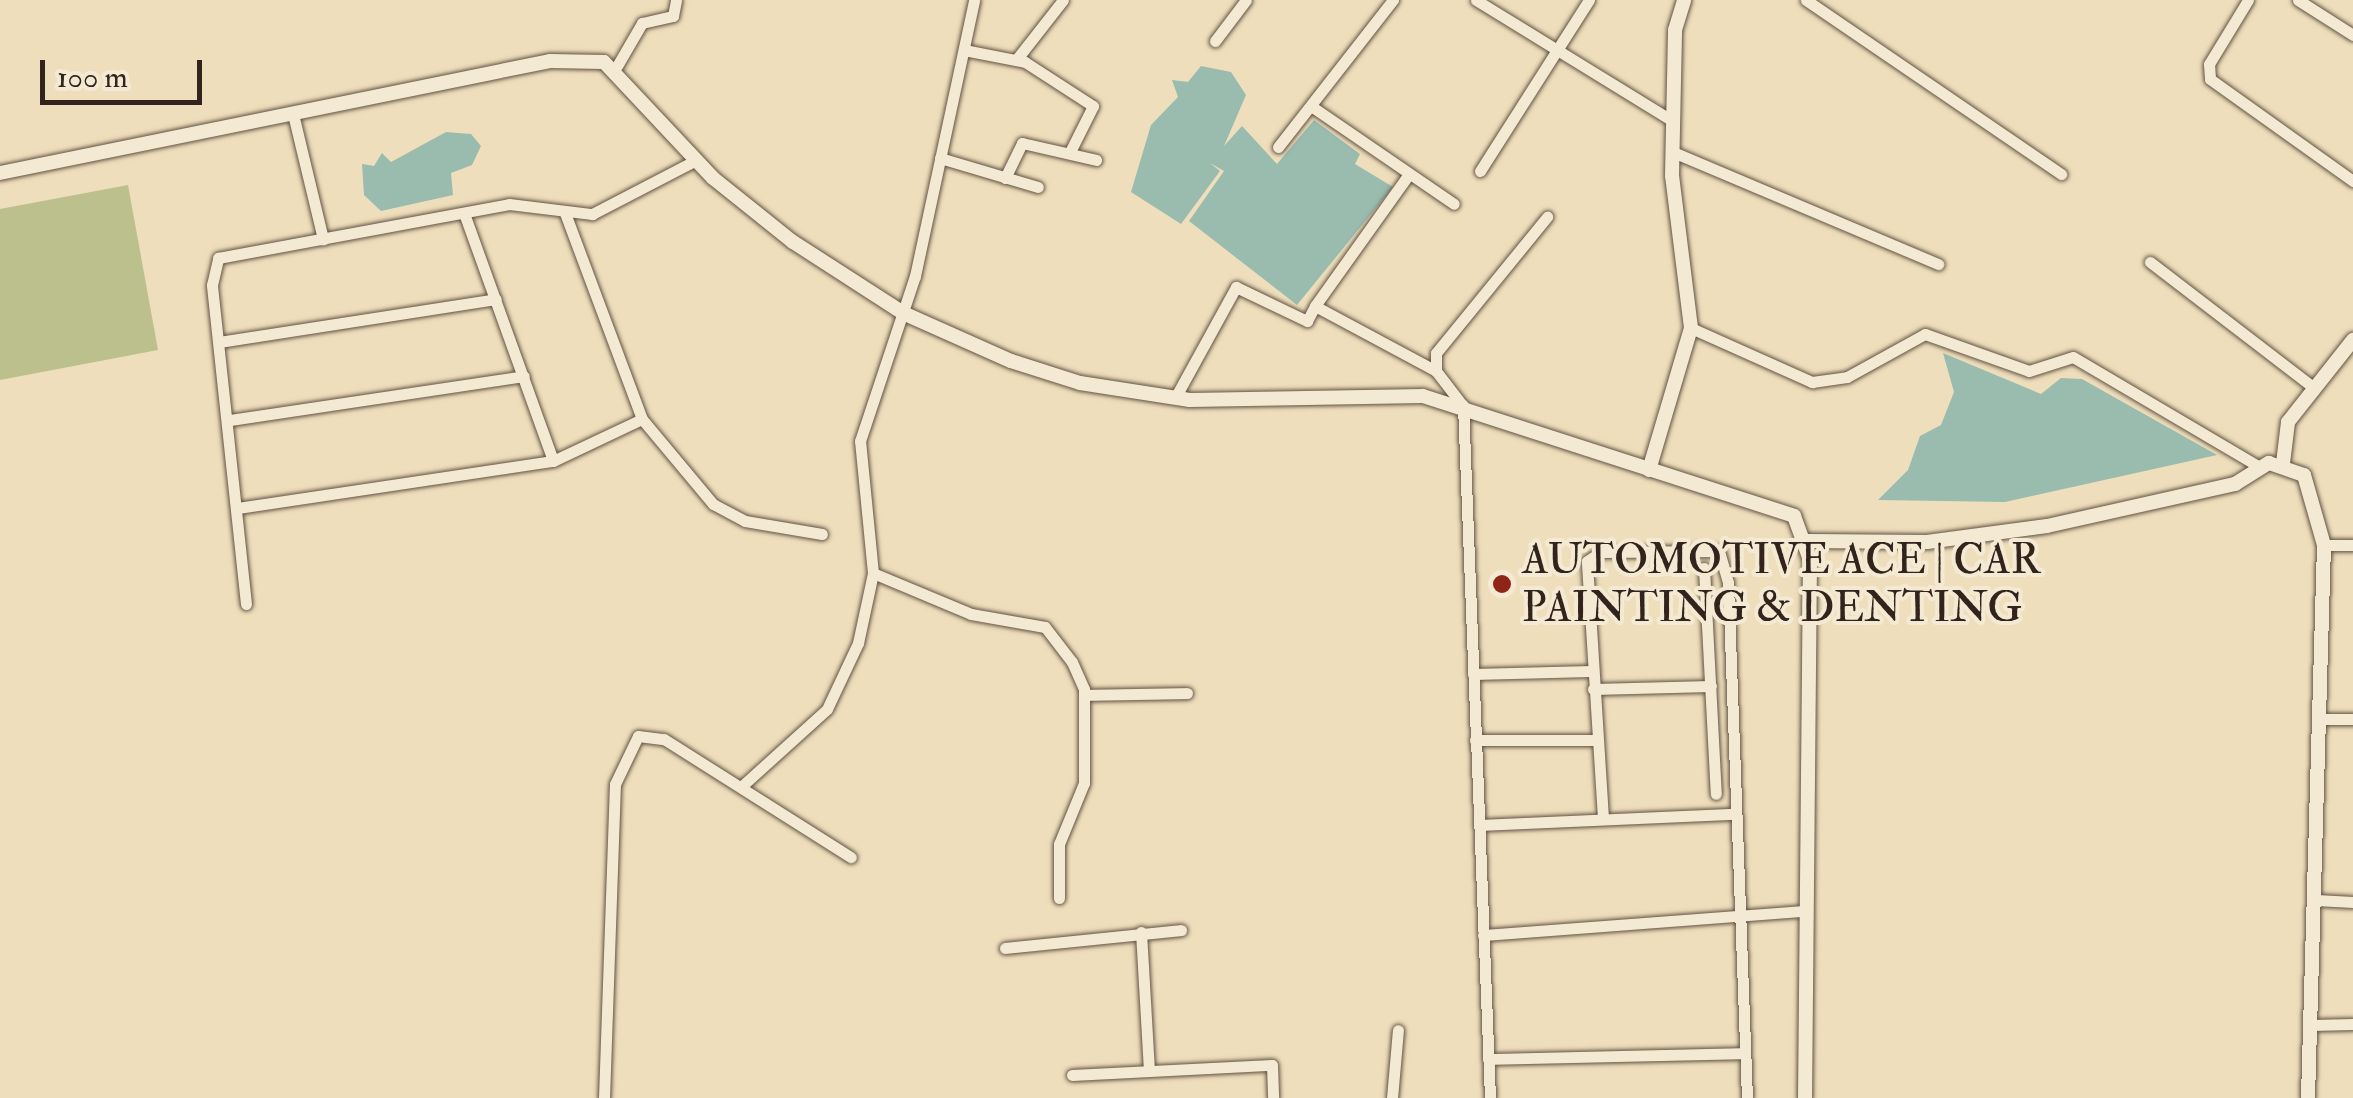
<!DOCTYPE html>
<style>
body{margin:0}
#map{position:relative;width:2353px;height:1098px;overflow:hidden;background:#eedebb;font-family:"IM FELL Double Pica",serif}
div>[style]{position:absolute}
.green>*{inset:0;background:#bcc08d}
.water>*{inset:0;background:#99bcaf}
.roads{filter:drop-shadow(0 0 2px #615244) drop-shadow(0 0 2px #615244)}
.minor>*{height:11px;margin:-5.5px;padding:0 5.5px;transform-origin:5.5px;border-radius:5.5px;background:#f4ead3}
.tertiary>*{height:14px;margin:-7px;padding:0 7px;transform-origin:7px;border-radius:7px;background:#f4ead3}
.dots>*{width:28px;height:28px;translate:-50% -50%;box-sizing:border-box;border:5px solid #f4ead3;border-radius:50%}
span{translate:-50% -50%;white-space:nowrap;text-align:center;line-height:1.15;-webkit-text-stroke:8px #f4ead3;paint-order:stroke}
.poi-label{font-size:42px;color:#32231c}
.left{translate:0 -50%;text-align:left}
.scale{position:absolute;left:40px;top:60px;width:162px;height:45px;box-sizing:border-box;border:5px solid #32231c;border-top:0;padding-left:12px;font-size:30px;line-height:35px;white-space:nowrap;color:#32231c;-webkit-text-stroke:8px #f4ead3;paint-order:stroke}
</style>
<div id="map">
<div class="green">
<i style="clip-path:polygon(128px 185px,158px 350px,0 380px,0 209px)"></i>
</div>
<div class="water">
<i style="clip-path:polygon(1201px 66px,1231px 72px,1246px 95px,1224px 146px,1242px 126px,1277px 164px,1314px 120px,1360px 154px,1355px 164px,1393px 187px,1297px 305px,1189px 221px,1224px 171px,1210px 163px,1220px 171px,1181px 224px,1131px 192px,1151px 125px,1178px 97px,1172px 80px,1188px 82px)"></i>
<i style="clip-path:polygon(446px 132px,471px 134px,481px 146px,472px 165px,451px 173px,453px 195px,381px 211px,364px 195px,362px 164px,374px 166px,382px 153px,391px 162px)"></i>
<i style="clip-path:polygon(1943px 353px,2041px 394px,2061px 378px,2082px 379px,2217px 455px,2005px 502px,1878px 500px,1908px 470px,1920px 436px,1941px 425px,1954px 392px)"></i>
</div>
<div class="roads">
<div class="minor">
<i style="left:1476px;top:0;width:231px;rotate:31.6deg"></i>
<i style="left:1806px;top:0;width:309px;rotate:34.3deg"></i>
<i style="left:2248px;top:0;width:75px;rotate:121.4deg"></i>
<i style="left:2209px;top:64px;width:15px;rotate:86deg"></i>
<i style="left:2210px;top:79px;width:176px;rotate:35.5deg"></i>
<i style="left:2298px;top:0;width:65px;rotate:32.5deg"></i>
<i style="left:1215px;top:41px;width:51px;rotate:-52.9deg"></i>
<i style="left:964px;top:50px;width:62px;rotate:11.1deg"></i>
<i style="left:1025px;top:62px;width:81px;rotate:32.9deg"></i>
<i style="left:1093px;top:106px;width:49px;rotate:116.6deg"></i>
<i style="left:1016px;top:60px;width:76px;rotate:-51.9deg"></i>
<i style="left:617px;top:66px;width:50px;rotate:-59.8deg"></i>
<i style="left:642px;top:23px;width:32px;rotate:-13deg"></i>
<i style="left:673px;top:16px;width:16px;rotate:-79deg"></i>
<i style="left:1311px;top:106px;width:173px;rotate:34.4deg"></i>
<i style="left:293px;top:114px;width:129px;rotate:76.5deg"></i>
<i style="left:1278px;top:147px;width:187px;rotate:-52deg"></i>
<i style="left:1673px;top:152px;width:288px;rotate:22.9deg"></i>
<i style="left:940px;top:158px;width:102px;rotate:16.5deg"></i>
<i style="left:1480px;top:171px;width:203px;rotate:-57.5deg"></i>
<i style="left:1409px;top:174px;width:162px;rotate:125.5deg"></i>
<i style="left:1315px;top:306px;width:137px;rotate:28.2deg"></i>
<i style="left:1005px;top:178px;width:39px;rotate:-64deg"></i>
<i style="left:1022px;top:143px;width:76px;rotate:12.9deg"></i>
<i style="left:565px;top:213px;width:220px;rotate:69.5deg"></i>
<i style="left:465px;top:216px;width:260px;rotate:70.2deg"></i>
<i style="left:2150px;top:262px;width:207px;rotate:37.5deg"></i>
<i style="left:1691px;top:328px;width:133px;rotate:24.1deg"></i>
<i style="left:1812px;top:382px;width:35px;rotate:-8deg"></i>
<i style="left:1847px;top:377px;width:89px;rotate:-28.9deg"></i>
<i style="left:1925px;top:334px;width:110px;rotate:19.6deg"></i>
<i style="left:2029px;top:371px;width:46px;rotate:-17.7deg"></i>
<i style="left:2073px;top:357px;width:215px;rotate:30.5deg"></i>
<i style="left:219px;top:342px;width:280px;rotate:-8.8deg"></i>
<i style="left:1175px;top:398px;width:127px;rotate:-61.2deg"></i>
<i style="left:1236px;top:287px;width:79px;rotate:25.6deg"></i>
<i style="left:1307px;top:321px;width:17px;rotate:-62deg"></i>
<i style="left:230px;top:420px;width:297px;rotate:-8.5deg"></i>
<i style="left:238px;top:508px;width:318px;rotate:-8.5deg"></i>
<i style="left:553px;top:461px;width:98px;rotate:-25.3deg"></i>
<i style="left:642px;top:419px;width:111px;rotate:50.1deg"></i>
<i style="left:713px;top:504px;width:36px;rotate:28deg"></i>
<i style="left:745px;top:521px;width:78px;rotate:9.6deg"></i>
<i style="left:2324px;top:545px;width:29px"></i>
<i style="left:1704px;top:568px;width:226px;rotate:87deg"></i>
<i style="left:873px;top:573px;width:106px;rotate:22.7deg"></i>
<i style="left:971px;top:614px;width:75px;rotate:10deg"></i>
<i style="left:1045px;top:627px;width:44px;rotate:52.4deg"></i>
<i style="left:1072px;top:662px;width:30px;rotate:66deg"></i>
<i style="left:1084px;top:689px;width:94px;rotate:90deg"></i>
<i style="left:1084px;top:783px;width:66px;rotate:112.3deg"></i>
<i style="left:1059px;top:844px;width:54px;rotate:90deg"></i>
<i style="left:246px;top:604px;width:321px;rotate:-96.1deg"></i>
<i style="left:212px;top:285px;width:28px;rotate:-77deg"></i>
<i style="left:218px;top:258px;width:296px;rotate:-10.5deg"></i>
<i style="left:509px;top:204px;width:84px;rotate:6.9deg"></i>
<i style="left:592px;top:214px;width:117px;rotate:-27.4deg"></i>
<i style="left:1473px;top:674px;width:118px;rotate:-1.5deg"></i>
<i style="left:1593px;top:689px;width:118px;rotate:-1.5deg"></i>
<i style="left:1085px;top:695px;width:102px;rotate:-1.1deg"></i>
<i style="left:2322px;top:719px;width:31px"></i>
<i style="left:1475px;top:740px;width:123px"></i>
<i style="left:743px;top:785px;width:113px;rotate:-42.1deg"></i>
<i style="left:827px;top:709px;width:73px;rotate:-64.8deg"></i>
<i style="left:858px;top:643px;width:72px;rotate:-77.9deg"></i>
<i style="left:873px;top:573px;width:133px;rotate:-95.6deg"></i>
<i style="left:860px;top:441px;width:174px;rotate:-71.6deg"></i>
<i style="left:915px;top:276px;width:282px;rotate:-77.9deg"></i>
<i style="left:1603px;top:818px;width:257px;rotate:-93.6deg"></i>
<i style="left:1587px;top:561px;width:17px;rotate:-33deg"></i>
<i style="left:1601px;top:552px;width:118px;rotate:-0.5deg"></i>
<i style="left:1719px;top:551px;width:33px;rotate:74deg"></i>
<i style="left:1728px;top:583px;width:515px;rotate:87.89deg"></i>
<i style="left:1479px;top:825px;width:256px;rotate:-2.5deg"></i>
<i style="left:2316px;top:900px;width:37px;rotate:3deg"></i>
<i style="left:1141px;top:932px;width:139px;rotate:86.7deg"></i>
<i style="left:1483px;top:935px;width:323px;rotate:-4.3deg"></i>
<i style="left:1005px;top:948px;width:177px;rotate:-5.8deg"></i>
<i style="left:2311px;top:1025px;width:42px;rotate:-1.4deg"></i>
<i style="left:1488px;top:1059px;width:257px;rotate:-1.3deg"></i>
<i style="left:1072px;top:1075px;width:200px;rotate:-2.9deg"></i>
<i style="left:1272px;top:1065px;width:33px;rotate:88deg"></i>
<i style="left:604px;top:1098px;width:314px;rotate:-88deg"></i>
<i style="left:615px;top:784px;width:53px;rotate:-64.4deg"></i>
<i style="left:638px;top:736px;width:26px;rotate:7deg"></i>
<i style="left:664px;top:739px;width:221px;rotate:32.3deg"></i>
<i style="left:1392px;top:1098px;width:68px;rotate:-85deg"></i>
<i style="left:1490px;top:1098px;width:693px;rotate:-92.23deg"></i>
<i style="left:1463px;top:406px;width:44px;rotate:-127.6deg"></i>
<i style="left:1436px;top:371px;width:18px;rotate:-90deg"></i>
<i style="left:1436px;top:353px;width:176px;rotate:-50.8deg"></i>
</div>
<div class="tertiary">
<i style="left:0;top:173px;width:561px;rotate:-11.51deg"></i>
<i style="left:550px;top:61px;width:54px;rotate:1.1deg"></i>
<i style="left:604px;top:62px;width:159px;rotate:46.8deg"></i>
<i style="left:713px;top:178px;width:102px;rotate:38.7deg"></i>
<i style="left:793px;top:242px;width:131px;rotate:32.8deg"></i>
<i style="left:903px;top:313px;width:118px;rotate:24deg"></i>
<i style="left:1011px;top:361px;width:72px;rotate:17.7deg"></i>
<i style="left:1080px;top:383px;width:111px;rotate:8.8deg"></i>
<i style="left:1190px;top:400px;width:233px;rotate:-1deg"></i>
<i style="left:1423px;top:396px;width:390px;rotate:17.9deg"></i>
<i style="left:1794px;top:516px;width:47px;rotate:70deg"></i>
<i style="left:1810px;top:560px;width:538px;rotate:90.53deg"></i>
<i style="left:2283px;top:463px;width:41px;rotate:-83deg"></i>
<i style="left:2288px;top:422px;width:105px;rotate:-51.6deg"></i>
<i style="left:1649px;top:470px;width:148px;rotate:-73.5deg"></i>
<i style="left:1691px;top:328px;width:153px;rotate:-97.1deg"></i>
<i style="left:1672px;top:176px;width:146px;rotate:-88.8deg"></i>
<i style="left:1675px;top:30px;width:31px;rotate:-73deg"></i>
<i style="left:1808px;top:541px;width:119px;rotate:0.5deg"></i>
<i style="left:1927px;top:542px;width:121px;rotate:-7.6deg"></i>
<i style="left:2047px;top:526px;width:193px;rotate:-12.6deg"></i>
<i style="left:2235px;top:484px;width:40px;rotate:-32deg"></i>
<i style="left:2269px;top:463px;width:37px;rotate:19deg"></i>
<i style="left:2304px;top:475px;width:73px;rotate:74.1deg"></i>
<i style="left:2324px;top:545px;width:553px;rotate:91.66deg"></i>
</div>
</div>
<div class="dots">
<i style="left:1502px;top:584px;background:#8f2418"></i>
</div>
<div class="poi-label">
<span class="left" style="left:1522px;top:584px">AUTOMOTIVE ACE | CAR<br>PAINTING &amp; DENTING</span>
</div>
<div class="scale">100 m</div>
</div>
